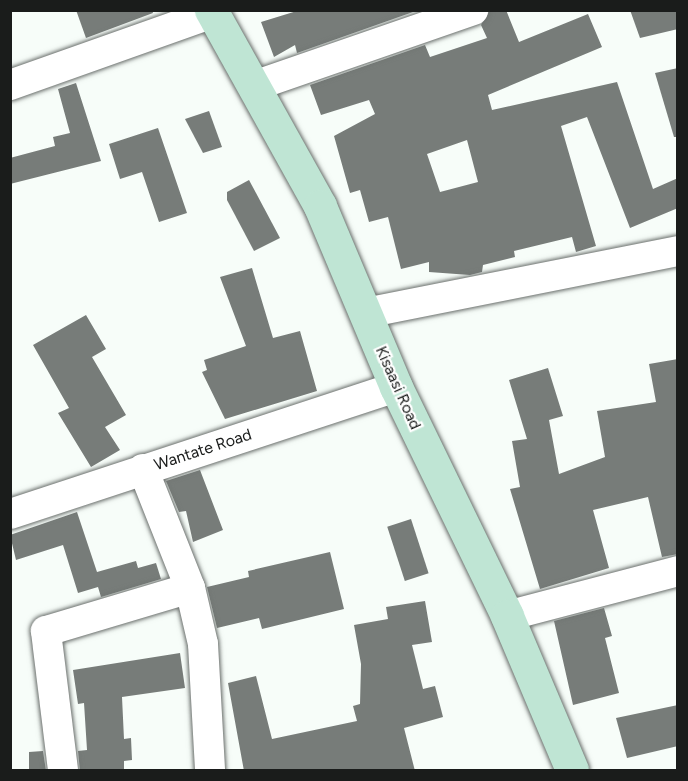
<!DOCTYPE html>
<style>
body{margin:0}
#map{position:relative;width:688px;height:781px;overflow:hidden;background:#f7fdf9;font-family:Figtree,sans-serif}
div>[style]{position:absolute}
.building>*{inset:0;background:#777c79;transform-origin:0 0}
.roads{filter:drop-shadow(0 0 2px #6b706d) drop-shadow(0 0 2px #6b706d)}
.minor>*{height:30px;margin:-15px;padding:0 15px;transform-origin:15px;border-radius:15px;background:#fff}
.secondary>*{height:33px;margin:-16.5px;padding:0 16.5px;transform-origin:16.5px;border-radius:16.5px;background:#bfe5d4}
span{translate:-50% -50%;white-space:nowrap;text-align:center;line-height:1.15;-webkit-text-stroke:4.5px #fff;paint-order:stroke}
.street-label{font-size:16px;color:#1a1c1b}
.frame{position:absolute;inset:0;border:12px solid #1a1c1b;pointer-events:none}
</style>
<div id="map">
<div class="building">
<i style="clip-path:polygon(76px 10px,152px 10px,153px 13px,86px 38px)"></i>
<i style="clip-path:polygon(300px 10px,413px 10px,413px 12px,297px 53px,295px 45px,274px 57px,261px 22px)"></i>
<i style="clip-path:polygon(evenodd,490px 10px,506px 10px,519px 42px,588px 14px,602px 47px,488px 95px,492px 110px,617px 82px,653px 189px,678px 178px,678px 208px,630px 228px,587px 117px,561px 126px,596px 246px,576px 252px,572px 237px,514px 251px,515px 257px,483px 265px,482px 272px,470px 275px,429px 272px,429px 262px,401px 269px,388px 217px,369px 222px,360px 190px,350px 193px,334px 136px,375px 114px,369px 100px,321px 115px,310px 85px,425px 45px,430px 57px,487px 38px,481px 25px,490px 10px,467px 140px,478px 182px,440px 192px,427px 154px,467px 140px)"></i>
<i style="clip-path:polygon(630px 10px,678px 10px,678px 29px,640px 38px)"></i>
<i style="clip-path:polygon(678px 68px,678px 137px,674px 137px,655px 73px)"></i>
<i style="clip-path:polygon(76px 83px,101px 161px,10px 184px,10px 158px,55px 146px,53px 137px,70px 133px,58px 89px)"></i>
<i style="clip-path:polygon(209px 111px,222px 147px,203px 153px,185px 119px)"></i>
<i style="clip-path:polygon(158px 128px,187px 213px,159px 222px,142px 172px,120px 179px,109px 144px)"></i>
<i style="clip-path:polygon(249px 180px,280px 238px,254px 251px,227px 200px,227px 192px)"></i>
<i style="clip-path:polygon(252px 268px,273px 338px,300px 331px,317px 391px,225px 419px,202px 372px,207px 370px,204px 360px,246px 346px,220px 277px)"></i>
<i style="clip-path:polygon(86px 315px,106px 349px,92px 357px,126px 415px,105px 427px,120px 450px,91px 467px,58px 413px,69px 408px,33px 345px)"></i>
<i style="clip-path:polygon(678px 359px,678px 554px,662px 557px,648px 497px,593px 510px,609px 568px,540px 589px,510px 489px,520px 487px,512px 441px,527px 439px,509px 380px,548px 368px,563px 416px,549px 420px,559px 474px,605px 457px,597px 411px,656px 402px,649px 364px)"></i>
<i style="clip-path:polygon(200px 470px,223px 530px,193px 542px,186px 511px,179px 512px,166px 481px)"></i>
<i style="clip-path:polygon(77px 512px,97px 572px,136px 561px,138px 568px,156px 563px,161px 579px,101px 597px,98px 587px,78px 593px,63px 545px,16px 560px,10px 535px)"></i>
<i style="left:411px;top:519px;width:57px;height:25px;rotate:72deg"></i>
<i style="clip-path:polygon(330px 552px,344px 609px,262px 629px,259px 618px,217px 628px,207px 587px,249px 577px,248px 571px)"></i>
<i style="clip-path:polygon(425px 601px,432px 642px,412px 645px,423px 689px,435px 686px,443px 717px,404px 728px,415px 771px,244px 771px,228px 683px,256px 676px,272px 739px,357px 721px,353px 706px,360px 704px,361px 664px,354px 625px,388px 619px,386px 607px)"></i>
<i style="clip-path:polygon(604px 608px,612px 636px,605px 638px,619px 693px,573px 705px,554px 621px)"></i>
<i style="clip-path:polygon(180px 653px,185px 688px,122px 697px,124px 739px,131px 738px,132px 760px,124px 761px,124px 771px,80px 771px,78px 751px,87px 750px,84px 703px,78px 704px,73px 670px)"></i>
<i style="clip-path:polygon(678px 705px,678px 746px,627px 758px,616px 718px)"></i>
<i style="clip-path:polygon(43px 751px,46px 771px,29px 771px,29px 752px)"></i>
</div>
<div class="roads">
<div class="minor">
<i style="left:10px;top:85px;width:215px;rotate:-19.5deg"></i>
<i style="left:254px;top:86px;width:232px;rotate:-19.1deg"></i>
<i style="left:365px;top:313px;width:319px;rotate:-11.2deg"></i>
<i style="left:143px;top:469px;width:128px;rotate:68.4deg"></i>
<i style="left:190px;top:588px;width:57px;rotate:76.9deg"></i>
<i style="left:203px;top:644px;width:126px;rotate:86.8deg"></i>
<i style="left:10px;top:514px;width:406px;rotate:-18.2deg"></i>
<i style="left:507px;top:616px;width:177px;rotate:-14.7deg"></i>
<i style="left:63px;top:770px;width:140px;rotate:-97deg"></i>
<i style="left:46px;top:631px;width:150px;rotate:-16.6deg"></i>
</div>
<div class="secondary">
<i style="left:211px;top:10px;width:224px;rotate:60.9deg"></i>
<i style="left:320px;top:206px;width:196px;rotate:67.2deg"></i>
<i style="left:396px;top:387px;width:254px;rotate:64.1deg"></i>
<i style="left:507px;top:616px;width:167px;rotate:67.1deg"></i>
</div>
</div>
<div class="street-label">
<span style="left:398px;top:388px;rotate:66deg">Kisaasi Road</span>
<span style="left:203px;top:450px;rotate:-18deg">Wantate Road</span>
</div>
<div class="frame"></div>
</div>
